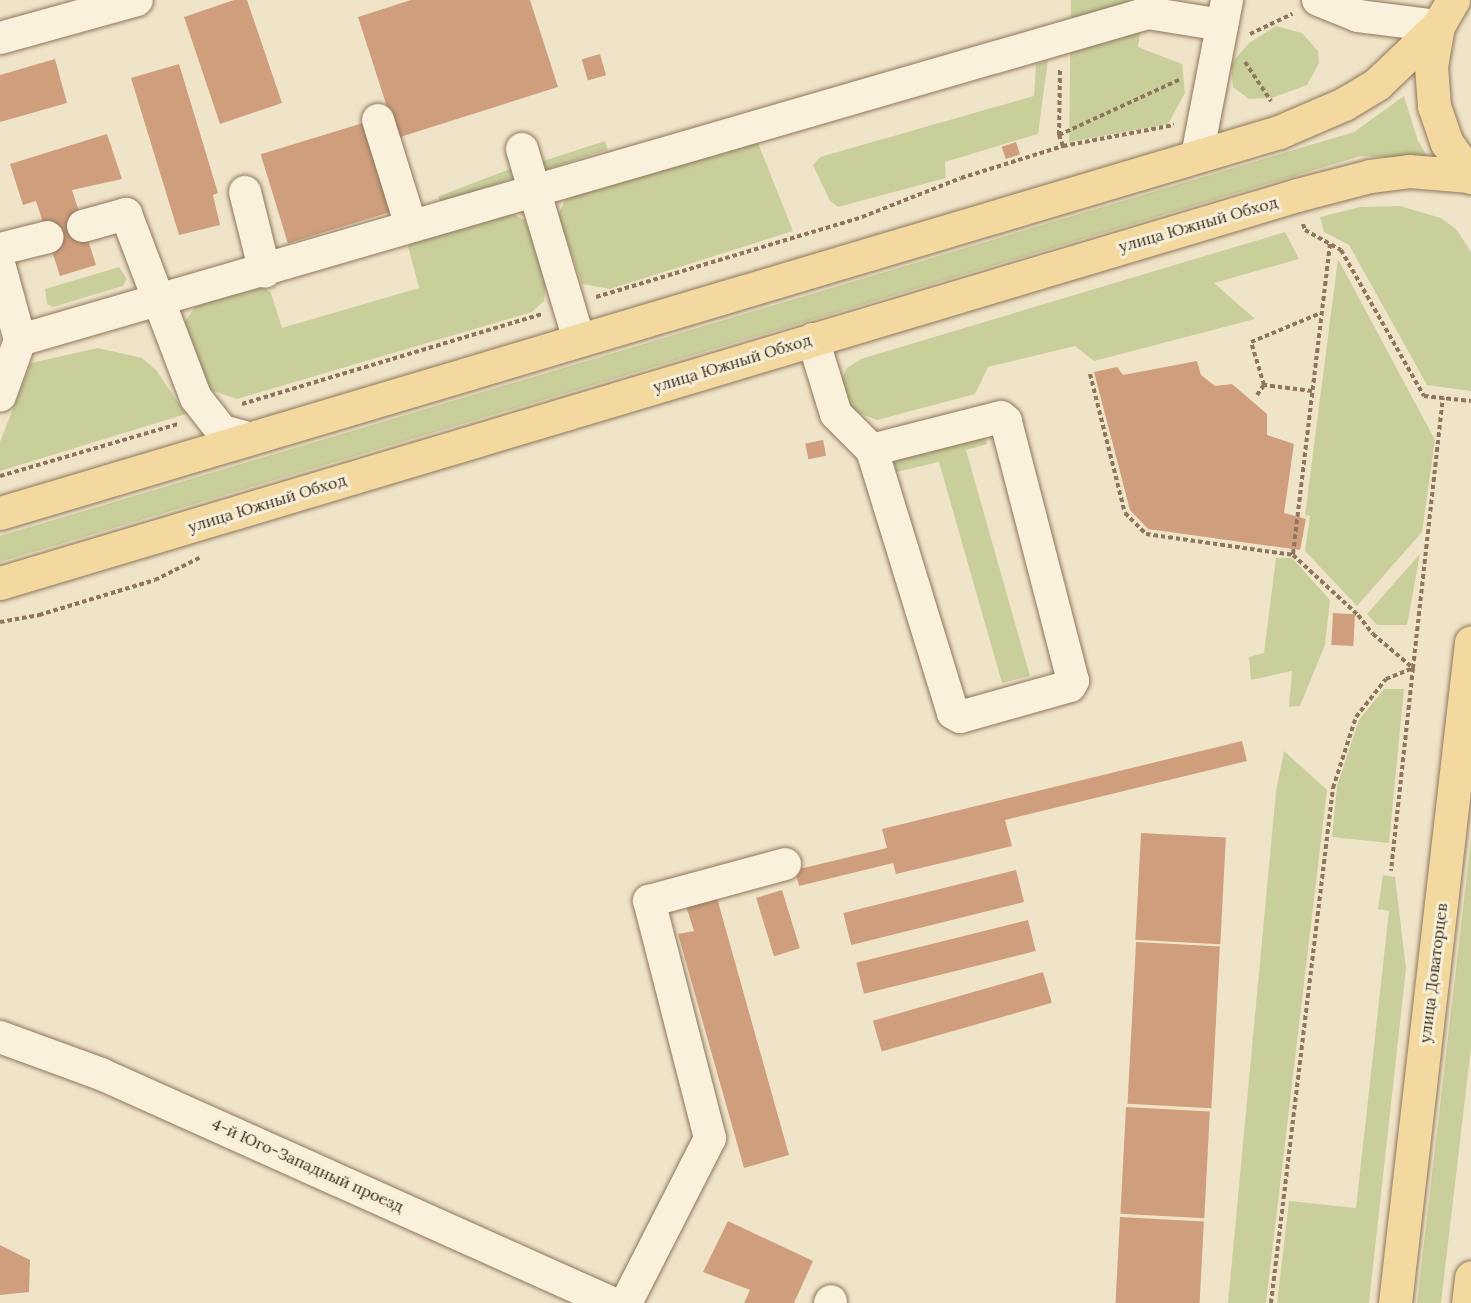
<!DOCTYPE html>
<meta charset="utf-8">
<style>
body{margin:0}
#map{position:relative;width:1471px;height:1303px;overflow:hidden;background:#f0e4c8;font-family:Lora,serif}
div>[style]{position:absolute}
.green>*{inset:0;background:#c9cf9b;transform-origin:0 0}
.building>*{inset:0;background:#cf9f7d;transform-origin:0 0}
.path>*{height:4px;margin-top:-2px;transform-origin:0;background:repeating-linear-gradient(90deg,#8d765c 0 4.5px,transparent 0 7.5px)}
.roads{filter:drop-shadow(0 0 2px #8d765c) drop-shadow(0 0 2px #8d765c)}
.minor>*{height:32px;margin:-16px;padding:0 16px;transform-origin:16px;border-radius:16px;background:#faf1dc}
.major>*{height:33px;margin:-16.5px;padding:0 16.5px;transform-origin:16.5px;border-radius:16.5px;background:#f3d9a0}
span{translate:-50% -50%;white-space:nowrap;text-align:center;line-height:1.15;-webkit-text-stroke:6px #f7eed8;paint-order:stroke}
.street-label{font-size:16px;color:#3d2e20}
</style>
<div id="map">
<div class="green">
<i style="clip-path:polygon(1071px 0,1145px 0,1138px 47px,1182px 64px,1185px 93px,1168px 124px,1069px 142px)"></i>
<i style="clip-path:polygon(1276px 26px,1302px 33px,1318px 51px,1319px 63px,1307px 85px,1272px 98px,1249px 99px,1233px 87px,1231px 64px,1249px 43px)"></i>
<i style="clip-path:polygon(1048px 60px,1038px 134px,945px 162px,946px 178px,838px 207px,830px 201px,813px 165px,820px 157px,1034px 96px,1036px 64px)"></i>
<i style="clip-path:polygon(1404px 96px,1418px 141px,1429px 159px,1361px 156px,0 562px,0 536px,1354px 132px)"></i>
<i style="clip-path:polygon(756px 138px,793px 231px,610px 289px,582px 284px,558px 215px,566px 198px)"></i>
<i style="left:605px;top:141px;width:9px;height:68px;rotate:72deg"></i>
<i style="left:510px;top:169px;width:9px;height:77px;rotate:69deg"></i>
<i style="clip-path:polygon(1400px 206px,1441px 218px,1456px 229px,1471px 252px,1471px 391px,1427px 385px,1349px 245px,1324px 232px,1320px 217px,1360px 207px)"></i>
<i style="clip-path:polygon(510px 213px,525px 220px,546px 284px,544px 301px,532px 312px,237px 399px,213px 391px,199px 379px,181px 327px,196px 306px,263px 287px,271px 293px,282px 328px,419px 288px,408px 246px,416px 239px)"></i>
<i style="clip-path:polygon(1285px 232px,1299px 259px,1214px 283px,1255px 319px,1094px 361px,1075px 346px,988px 367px,975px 394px,877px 420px,854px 411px,844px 395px,842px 378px,847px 368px,861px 359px)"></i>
<i style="clip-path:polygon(1338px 259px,1435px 440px,1422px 532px,1357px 606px,1305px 551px,1310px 516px,1305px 515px)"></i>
<i style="clip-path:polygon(119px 267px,127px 279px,123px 286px,53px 307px,47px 304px,45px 289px)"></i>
<i style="clip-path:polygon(98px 348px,142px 358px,156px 370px,186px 414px,0 471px,0 442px,31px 363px)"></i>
<i style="clip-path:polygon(984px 436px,987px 444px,966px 450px,1030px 676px,1002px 683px,939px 462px,896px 472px,894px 462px,903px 451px)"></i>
<i style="clip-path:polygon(1420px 554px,1407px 625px,1377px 625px,1367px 614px)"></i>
<i style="clip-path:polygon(1276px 558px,1292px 558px,1330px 600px,1325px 645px,1300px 706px,1289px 707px,1292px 671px,1251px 680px,1249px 657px,1264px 653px)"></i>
<i style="clip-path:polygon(1384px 689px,1404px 689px,1389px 843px,1332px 837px,1337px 786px,1359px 720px)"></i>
<i style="clip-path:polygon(1284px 751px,1327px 790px,1266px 1303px,1228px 1303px,1276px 791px)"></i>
<i style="clip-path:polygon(1471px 840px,1471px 1048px,1441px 1303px,1417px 1303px)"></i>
<i style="clip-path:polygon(1383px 875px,1395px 877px,1406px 968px,1369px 1303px,1277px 1303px,1289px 1201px,1356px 1208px,1389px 911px,1378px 909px)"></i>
</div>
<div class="building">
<i style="clip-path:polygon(234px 0,247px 0,282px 103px,220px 124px,184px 17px)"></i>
<i style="clip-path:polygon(411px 0,530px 0,558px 87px,397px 138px,358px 17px)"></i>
<i style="left:600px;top:54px;width:22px;height:19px;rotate:74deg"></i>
<i style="clip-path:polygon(55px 59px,67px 103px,0 122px,0 75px)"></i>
<i style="clip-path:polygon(179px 64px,218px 193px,213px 195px,220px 225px,179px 235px,131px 78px)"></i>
<i style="left:363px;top:123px;width:93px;height:107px;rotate:73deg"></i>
<i style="clip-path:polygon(107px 134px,122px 179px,72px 190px,96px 265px,60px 276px,36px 201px,23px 205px,10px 164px)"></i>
<i style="left:1016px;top:142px;width:13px;height:15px;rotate:72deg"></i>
<i style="clip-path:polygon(1197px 361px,1201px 375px,1215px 386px,1232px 384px,1267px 414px,1267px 435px,1294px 444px,1284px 513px,1306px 519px,1300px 550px,1148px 529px,1130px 510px,1094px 372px,1117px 367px,1123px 375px)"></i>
<i style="left:823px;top:440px;width:16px;height:18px;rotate:79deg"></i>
<i style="left:1333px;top:613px;width:22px;height:32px;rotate:3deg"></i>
<i style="clip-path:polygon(1242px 741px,1247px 761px,1005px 820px,1012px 846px,896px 874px,893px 863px,799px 886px,795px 870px,887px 848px,882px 829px)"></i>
<i style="left:1141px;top:833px;width:85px;height:107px;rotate:3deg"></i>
<i style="left:1016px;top:870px;width:33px;height:178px;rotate:76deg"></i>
<i style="left:782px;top:890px;width:61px;height:27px;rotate:73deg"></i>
<i style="clip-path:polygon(717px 898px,789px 1155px,744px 1168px,678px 934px,694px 931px,686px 906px)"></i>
<i style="left:1028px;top:920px;width:32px;height:177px;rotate:76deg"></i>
<i style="left:1136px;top:942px;width:84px;height:162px;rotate:3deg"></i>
<i style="left:1043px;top:972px;width:32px;height:177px;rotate:74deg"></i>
<i style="left:1126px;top:1107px;width:84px;height:107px;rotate:3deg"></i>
<i style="left:1120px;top:1217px;width:84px;height:86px;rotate:3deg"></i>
<i style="clip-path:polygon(728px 1221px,813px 1261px,794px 1303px,744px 1303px,750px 1290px,703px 1272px)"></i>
<i style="clip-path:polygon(0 1245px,30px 1260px,29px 1292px,0 1295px)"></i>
</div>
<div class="path">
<i style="left:1250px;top:34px;width:47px;rotate:-25.5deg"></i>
<i style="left:1245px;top:62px;width:47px;rotate:56.3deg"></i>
<i style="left:1059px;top:135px;width:66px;rotate:-89.1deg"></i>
<i style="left:1063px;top:146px;width:12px;rotate:-110deg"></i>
<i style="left:1059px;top:135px;width:134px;rotate:-24.7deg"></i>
<i style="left:1303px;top:224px;width:6px;rotate:72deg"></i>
<i style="left:1305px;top:230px;width:41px;rotate:29.1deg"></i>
<i style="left:1341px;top:250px;width:168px;rotate:60.4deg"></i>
<i style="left:1424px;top:396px;width:47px;rotate:6.1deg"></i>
<i style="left:1330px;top:244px;width:313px;rotate:96.8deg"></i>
<i style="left:1293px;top:555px;width:88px;rotate:42.7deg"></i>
<i style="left:1358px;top:615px;width:24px;rotate:52deg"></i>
<i style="left:1373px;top:634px;width:52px;rotate:40.4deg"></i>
<i style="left:1413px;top:668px;width:204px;rotate:96.2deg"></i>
<i style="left:596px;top:297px;width:278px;rotate:-16.7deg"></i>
<i style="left:862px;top:217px;width:106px;rotate:-21.5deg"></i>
<i style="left:961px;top:178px;width:107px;rotate:-17.4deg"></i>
<i style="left:1063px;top:146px;width:113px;rotate:-10.7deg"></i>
<i style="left:1090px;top:374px;width:143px;rotate:75.9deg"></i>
<i style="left:1125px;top:513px;width:30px;rotate:45deg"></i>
<i style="left:1146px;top:534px;width:148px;rotate:8.1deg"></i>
<i style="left:1312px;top:391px;width:48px;rotate:-172.9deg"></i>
<i style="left:1264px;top:385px;width:45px;rotate:-106.8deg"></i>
<i style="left:1251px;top:342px;width:76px;rotate:-22.5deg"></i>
<i style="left:1257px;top:395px;width:12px;rotate:-55deg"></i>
<i style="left:242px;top:404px;width:313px;rotate:-16.7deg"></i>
<i style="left:0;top:476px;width:185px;rotate:-16.3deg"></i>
<i style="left:0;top:622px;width:40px;rotate:-10deg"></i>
<i style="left:39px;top:615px;width:121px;rotate:-16.8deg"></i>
<i style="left:155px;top:580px;width:51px;rotate:-26.6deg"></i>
<i style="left:1271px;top:1303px;width:519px;rotate:-83.14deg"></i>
<i style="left:1333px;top:788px;width:75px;rotate:-72.1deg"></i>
<i style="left:1356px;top:717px;width:48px;rotate:-51.7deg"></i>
<i style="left:1386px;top:679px;width:29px;rotate:-22deg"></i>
<i style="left:1413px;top:668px;width:272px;rotate:-83.7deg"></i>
</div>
<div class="roads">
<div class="minor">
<i style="left:1318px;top:0;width:43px;rotate:21.8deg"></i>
<i style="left:1358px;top:16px;width:81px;rotate:7.1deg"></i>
<i style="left:0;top:38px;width:142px;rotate:-15.5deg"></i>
<i style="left:378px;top:120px;width:111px;rotate:72.7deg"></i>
<i style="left:522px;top:149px;width:199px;rotate:73.4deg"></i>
<i style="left:1197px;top:156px;width:159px;rotate:-79.1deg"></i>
<i style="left:245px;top:192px;width:82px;rotate:76deg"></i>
<i style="left:83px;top:226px;width:45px;rotate:-15.6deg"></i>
<i style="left:126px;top:214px;width:197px;rotate:69.2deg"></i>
<i style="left:196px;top:398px;width:42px;rotate:51.8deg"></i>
<i style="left:222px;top:431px;width:30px;rotate:15deg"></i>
<i style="left:0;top:249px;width:49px;rotate:-14deg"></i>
<i style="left:0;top:267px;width:76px;rotate:74.7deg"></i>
<i style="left:20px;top:340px;width:59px;rotate:109.7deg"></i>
<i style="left:813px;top:339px;width:78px;rotate:73deg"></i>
<i style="left:836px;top:414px;width:51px;rotate:45deg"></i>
<i style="left:872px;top:450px;width:275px;rotate:72.9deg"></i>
<i style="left:953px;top:713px;width:8px;rotate:30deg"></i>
<i style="left:960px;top:717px;width:114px;rotate:-15.7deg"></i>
<i style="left:1070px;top:686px;width:6px;rotate:-59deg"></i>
<i style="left:1073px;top:681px;width:268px;rotate:-104.5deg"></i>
<i style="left:1006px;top:421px;width:6px;rotate:-141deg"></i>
<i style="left:1001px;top:417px;width:133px;rotate:165.7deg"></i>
<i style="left:20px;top:340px;width:1174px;rotate:-16.17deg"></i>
<i style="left:1148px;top:13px;width:75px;rotate:9.2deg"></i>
<i style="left:0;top:1037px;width:108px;rotate:20.1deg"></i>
<i style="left:101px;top:1074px;width:560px;rotate:24.14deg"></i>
<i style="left:626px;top:1303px;width:185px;rotate:-63deg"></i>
<i style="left:710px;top:1138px;width:245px;rotate:-104.4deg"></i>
<i style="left:649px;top:901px;width:141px;rotate:-15.2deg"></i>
<i style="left:830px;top:1303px;width:2px;rotate:-63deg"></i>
</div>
<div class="major">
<i style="left:1453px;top:0;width:30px;rotate:120deg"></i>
<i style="left:1438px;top:26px;width:41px;rotate:99.9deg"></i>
<i style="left:1431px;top:66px;width:40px;rotate:85.7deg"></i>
<i style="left:1434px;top:106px;width:39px;rotate:71deg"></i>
<i style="left:1447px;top:143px;width:42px;rotate:54.8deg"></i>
<i style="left:0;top:513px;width:1335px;rotate:-16.59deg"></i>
<i style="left:1279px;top:132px;width:71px;rotate:-23.3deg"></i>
<i style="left:1344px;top:104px;width:39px;rotate:-31deg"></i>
<i style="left:1377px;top:84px;width:84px;rotate:-43.6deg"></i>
<i style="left:0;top:583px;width:1354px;rotate:-16.65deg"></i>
<i style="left:1297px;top:195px;width:75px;rotate:-14.6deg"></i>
<i style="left:1370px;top:176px;width:39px;rotate:-7deg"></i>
<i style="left:1409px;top:171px;width:61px;rotate:4.7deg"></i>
<i style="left:1395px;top:1303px;width:665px;rotate:-83.44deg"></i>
<i style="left:1468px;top:1303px;width:26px;rotate:-83deg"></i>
</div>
</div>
<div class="street-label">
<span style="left:1198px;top:224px;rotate:-16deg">улица Южный Обход</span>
<span style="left:732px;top:363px;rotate:-17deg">улица Южный Обход</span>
<span style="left:267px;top:503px;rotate:-17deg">улица Южный Обход</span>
<span style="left:1433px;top:973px;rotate:-83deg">улица Доваторцев</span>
<span style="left:308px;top:1165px;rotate:24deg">4-й Юго-Западный проезд</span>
</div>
</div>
